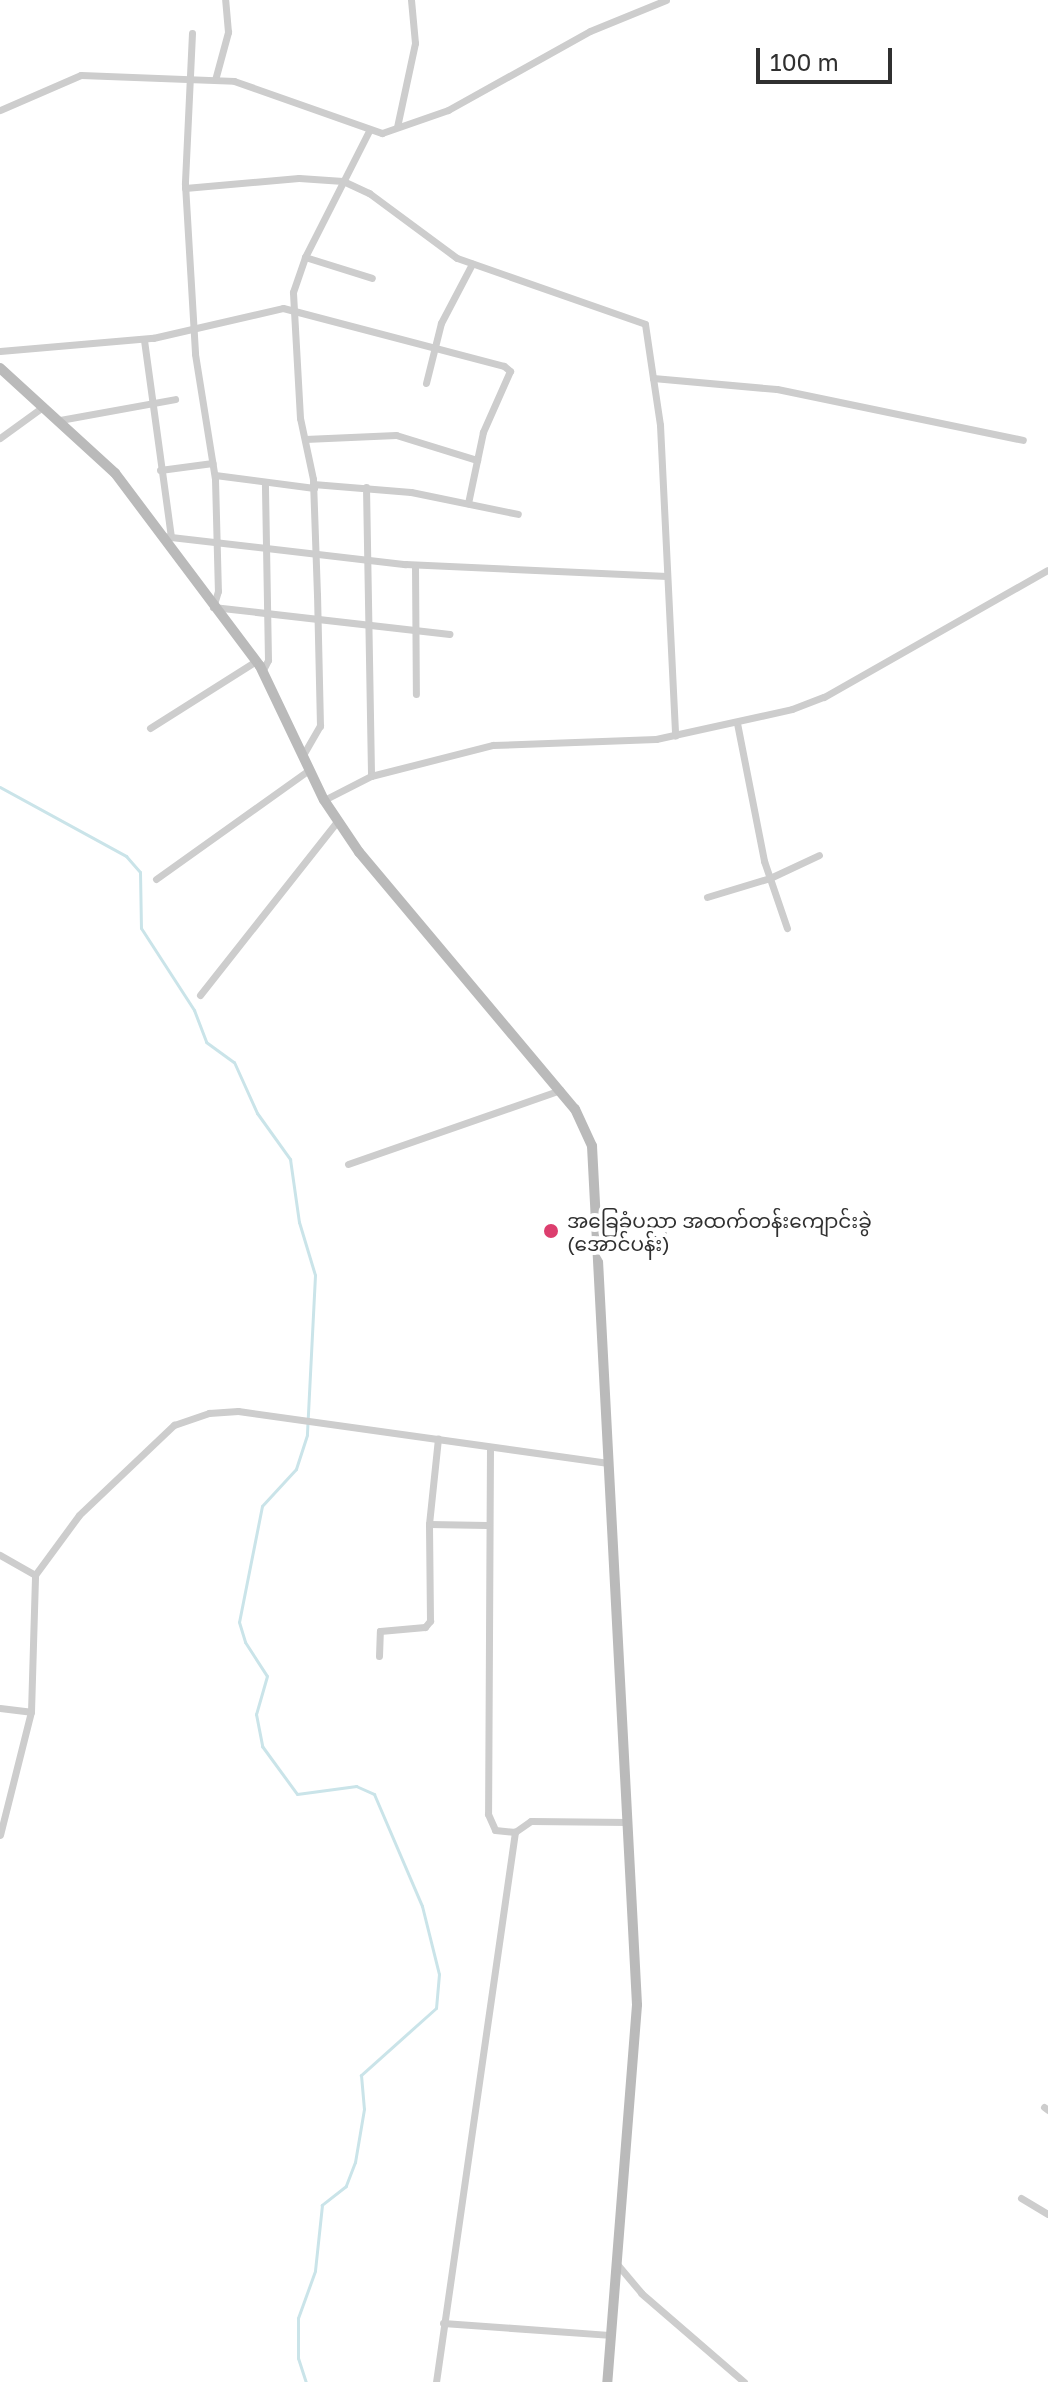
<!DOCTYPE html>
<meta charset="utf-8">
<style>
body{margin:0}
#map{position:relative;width:1048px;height:2382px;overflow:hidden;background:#fff;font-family:"Golos Text","Noto Sans Myanmar",sans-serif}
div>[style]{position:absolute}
.stream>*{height:3px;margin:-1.5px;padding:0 1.5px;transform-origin:1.5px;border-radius:1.5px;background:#cae4e9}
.street>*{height:7px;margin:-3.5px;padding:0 3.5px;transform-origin:3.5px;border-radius:3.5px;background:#cdcdcd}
.secondary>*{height:10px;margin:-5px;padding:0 5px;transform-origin:5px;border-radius:5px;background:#bababa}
.dots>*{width:22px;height:22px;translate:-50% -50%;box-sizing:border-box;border:4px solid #fff;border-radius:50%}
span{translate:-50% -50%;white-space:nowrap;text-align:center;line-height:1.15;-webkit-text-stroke:8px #fff;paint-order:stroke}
.poi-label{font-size:20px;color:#303030}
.left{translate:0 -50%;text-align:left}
.scale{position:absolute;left:756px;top:48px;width:136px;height:36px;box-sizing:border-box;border:4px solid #303030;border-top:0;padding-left:10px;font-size:24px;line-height:28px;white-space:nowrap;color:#303030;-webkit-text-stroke:6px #fff;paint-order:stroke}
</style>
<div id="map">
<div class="stream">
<i style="left:0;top:787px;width:144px;rotate:28.7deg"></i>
<i style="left:126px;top:856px;width:21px;rotate:49deg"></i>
<i style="left:140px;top:872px;width:56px;rotate:89deg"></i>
<i style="left:141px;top:928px;width:98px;rotate:57.1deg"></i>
<i style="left:194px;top:1010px;width:34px;rotate:69deg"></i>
<i style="left:206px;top:1042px;width:34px;rotate:36deg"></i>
<i style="left:234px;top:1062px;width:56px;rotate:65.7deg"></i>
<i style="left:257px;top:1113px;width:57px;rotate:54.3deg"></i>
<i style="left:290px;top:1159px;width:64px;rotate:81.9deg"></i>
<i style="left:299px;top:1222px;width:55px;rotate:73.2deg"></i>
<i style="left:315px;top:1275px;width:160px;rotate:92.9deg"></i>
<i style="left:307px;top:1435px;width:36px;rotate:108deg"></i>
<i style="left:296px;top:1469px;width:50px;rotate:132.6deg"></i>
<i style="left:262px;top:1506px;width:118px;rotate:101.2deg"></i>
<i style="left:239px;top:1622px;width:21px;rotate:73deg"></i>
<i style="left:245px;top:1642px;width:40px;rotate:57.1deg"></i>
<i style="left:267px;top:1676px;width:40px;rotate:106deg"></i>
<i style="left:256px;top:1714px;width:33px;rotate:79deg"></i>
<i style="left:262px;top:1746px;width:59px;rotate:53.9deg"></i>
<i style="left:297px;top:1794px;width:60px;rotate:-7.7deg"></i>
<i style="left:356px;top:1786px;width:20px;rotate:24deg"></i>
<i style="left:374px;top:1794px;width:122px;rotate:66.8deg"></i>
<i style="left:422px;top:1906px;width:70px;rotate:76deg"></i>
<i style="left:439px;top:1974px;width:34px;rotate:95deg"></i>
<i style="left:436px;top:2008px;width:101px;rotate:138.2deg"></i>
<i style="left:361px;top:2075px;width:34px;rotate:85deg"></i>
<i style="left:364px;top:2109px;width:54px;rotate:99.6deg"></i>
<i style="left:355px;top:2162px;width:26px;rotate:111deg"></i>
<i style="left:346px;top:2186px;width:31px;rotate:142deg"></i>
<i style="left:322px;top:2205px;width:66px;rotate:96.1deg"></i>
<i style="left:315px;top:2271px;width:50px;rotate:109.9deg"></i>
<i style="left:298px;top:2318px;width:40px;rotate:90deg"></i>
<i style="left:298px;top:2358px;width:25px;rotate:72deg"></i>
</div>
<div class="street">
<i style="left:192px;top:33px;width:151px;rotate:92.7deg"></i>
<i style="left:185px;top:184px;width:170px;rotate:86.6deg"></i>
<i style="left:195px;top:354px;width:127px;rotate:80.9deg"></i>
<i style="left:215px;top:479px;width:112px;rotate:88.5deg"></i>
<i style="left:218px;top:591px;width:17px;rotate:107deg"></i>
<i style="left:213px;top:607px;width:238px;rotate:6.5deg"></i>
<i style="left:215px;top:80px;width:50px;rotate:-74.8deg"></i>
<i style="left:228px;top:32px;width:32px;rotate:-95deg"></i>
<i style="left:0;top:110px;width:88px;rotate:-23.4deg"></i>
<i style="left:81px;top:75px;width:153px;rotate:2.2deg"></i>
<i style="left:234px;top:81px;width:157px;rotate:19.4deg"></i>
<i style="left:382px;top:133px;width:70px;rotate:-19.2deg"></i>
<i style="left:448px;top:110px;width:162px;rotate:-29.1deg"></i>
<i style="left:590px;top:31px;width:82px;rotate:-22.2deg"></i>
<i style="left:397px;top:127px;width:86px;rotate:-77.9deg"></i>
<i style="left:415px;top:43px;width:43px;rotate:-95.3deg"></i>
<i style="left:185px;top:188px;width:114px;rotate:-5deg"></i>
<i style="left:299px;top:178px;width:44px;rotate:3.9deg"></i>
<i style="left:343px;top:181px;width:29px;rotate:25deg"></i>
<i style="left:369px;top:193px;width:109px;rotate:36.5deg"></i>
<i style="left:457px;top:258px;width:199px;rotate:19.3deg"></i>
<i style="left:645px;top:324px;width:55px;rotate:81.6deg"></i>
<i style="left:653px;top:378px;width:124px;rotate:5.1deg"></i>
<i style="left:777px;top:389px;width:251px;rotate:11.7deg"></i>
<i style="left:305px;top:257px;width:70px;rotate:17.4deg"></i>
<i style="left:144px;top:340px;width:199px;rotate:82.2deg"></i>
<i style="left:0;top:351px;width:154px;rotate:-4.9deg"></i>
<i style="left:153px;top:338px;width:133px;rotate:-13deg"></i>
<i style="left:283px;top:308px;width:228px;rotate:14.7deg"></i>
<i style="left:504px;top:366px;width:8px;rotate:40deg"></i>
<i style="left:510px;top:371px;width:67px;rotate:113.9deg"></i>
<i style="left:483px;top:432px;width:73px;rotate:101.9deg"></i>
<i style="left:653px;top:378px;width:48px;rotate:81.5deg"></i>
<i style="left:660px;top:425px;width:311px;rotate:87.2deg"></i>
<i style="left:426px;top:383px;width:62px;rotate:-76deg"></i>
<i style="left:441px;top:323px;width:67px;rotate:-62.3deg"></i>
<i style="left:60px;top:420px;width:117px;rotate:-10.3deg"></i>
<i style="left:0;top:438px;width:54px;rotate:-36deg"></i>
<i style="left:305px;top:439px;width:91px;rotate:-2.5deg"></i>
<i style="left:396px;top:435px;width:85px;rotate:17.2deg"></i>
<i style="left:160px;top:470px;width:53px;rotate:-7.5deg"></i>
<i style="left:215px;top:475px;width:100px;rotate:7.5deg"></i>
<i style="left:313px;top:484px;width:98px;rotate:4.7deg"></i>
<i style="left:411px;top:492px;width:109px;rotate:11.6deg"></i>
<i style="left:366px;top:487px;width:289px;rotate:89deg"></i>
<i style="left:162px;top:536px;width:245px;rotate:6.6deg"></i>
<i style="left:405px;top:564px;width:262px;rotate:2.6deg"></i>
<i style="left:415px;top:565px;width:129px;rotate:89.6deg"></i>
<i style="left:263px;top:670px;width:11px;rotate:-63deg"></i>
<i style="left:268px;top:660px;width:178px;rotate:-91deg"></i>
<i style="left:737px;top:723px;width:141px;rotate:78.9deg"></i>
<i style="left:764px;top:861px;width:71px;rotate:71.1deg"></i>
<i style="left:150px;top:728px;width:125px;rotate:-32.3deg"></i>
<i style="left:303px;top:755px;width:34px;rotate:-60deg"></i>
<i style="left:320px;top:726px;width:131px;rotate:-91.3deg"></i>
<i style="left:317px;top:595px;width:116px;rotate:-92deg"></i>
<i style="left:313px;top:479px;width:62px;rotate:-102deg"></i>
<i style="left:300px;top:418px;width:126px;rotate:-93.2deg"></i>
<i style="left:293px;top:292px;width:37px;rotate:-71deg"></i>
<i style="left:305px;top:257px;width:141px;rotate:-63.1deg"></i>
<i style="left:324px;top:800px;width:53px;rotate:-27.1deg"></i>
<i style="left:371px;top:776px;width:126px;rotate:-14.3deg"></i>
<i style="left:493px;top:745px;width:163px;rotate:-2.1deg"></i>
<i style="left:656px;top:739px;width:139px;rotate:-12.4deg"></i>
<i style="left:792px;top:709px;width:34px;rotate:-21deg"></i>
<i style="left:824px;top:697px;width:257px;rotate:-29.6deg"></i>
<i style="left:156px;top:879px;width:189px;rotate:-35.5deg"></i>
<i style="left:707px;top:897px;width:66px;rotate:-16.8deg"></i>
<i style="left:770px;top:878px;width:54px;rotate:-25.1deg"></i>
<i style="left:200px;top:995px;width:223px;rotate:-51.7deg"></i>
<i style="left:348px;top:1164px;width:225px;rotate:-19.2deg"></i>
<i style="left:490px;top:1447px;width:367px;rotate:90.3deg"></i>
<i style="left:488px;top:1814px;width:17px;rotate:66deg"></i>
<i style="left:495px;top:1830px;width:20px;rotate:6deg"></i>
<i style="left:429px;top:1524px;width:58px;rotate:1deg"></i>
<i style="left:0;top:1555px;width:40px;rotate:29.7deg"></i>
<i style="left:379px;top:1656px;width:25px;rotate:-88deg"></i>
<i style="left:380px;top:1631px;width:45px;rotate:-5.1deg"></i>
<i style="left:425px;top:1627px;width:8px;rotate:-50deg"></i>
<i style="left:430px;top:1621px;width:97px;rotate:-90.6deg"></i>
<i style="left:429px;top:1524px;width:86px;rotate:-84deg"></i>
<i style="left:0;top:1708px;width:31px;rotate:7deg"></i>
<i style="left:0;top:1835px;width:127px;rotate:-75.9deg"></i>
<i style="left:31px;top:1712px;width:137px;rotate:-88.3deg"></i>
<i style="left:35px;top:1575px;width:74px;rotate:-53.7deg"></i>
<i style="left:79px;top:1515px;width:131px;rotate:-43.5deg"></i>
<i style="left:174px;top:1425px;width:37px;rotate:-19deg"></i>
<i style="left:209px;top:1413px;width:29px;rotate:-4deg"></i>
<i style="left:238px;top:1411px;width:372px;rotate:8deg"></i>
<i style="left:1044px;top:2107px;width:5px;rotate:37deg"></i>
<i style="left:1021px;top:2198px;width:31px;rotate:31deg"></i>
<i style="left:617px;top:2264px;width:38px;rotate:50deg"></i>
<i style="left:641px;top:2293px;width:136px;rotate:40.8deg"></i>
<i style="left:443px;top:2323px;width:166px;rotate:4.1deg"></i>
<i style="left:436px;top:2382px;width:556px;rotate:-81.83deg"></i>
<i style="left:515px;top:1832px;width:19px;rotate:-35deg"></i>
<i style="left:531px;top:1821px;width:97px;rotate:0.6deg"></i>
</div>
<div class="secondary">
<i style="left:0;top:368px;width:156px;rotate:42.4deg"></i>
<i style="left:115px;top:473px;width:241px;rotate:53.1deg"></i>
<i style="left:260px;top:666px;width:148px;rotate:64.5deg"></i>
<i style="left:324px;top:800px;width:63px;rotate:56.1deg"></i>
<i style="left:359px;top:852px;width:336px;rotate:50deg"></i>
<i style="left:575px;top:1109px;width:41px;rotate:65.3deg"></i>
<i style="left:592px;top:1146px;width:860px;rotate:87deg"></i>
<i style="left:637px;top:2005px;width:378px;rotate:94.5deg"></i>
</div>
<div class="dots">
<i style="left:551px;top:1231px;background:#dc3e6e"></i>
</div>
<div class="poi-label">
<span class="left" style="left:567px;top:1232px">အခြေခံပညာ အထက်တန်းကျောင်းခွဲ<br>(အောင်ပန်း)</span>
</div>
<div class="scale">100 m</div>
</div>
